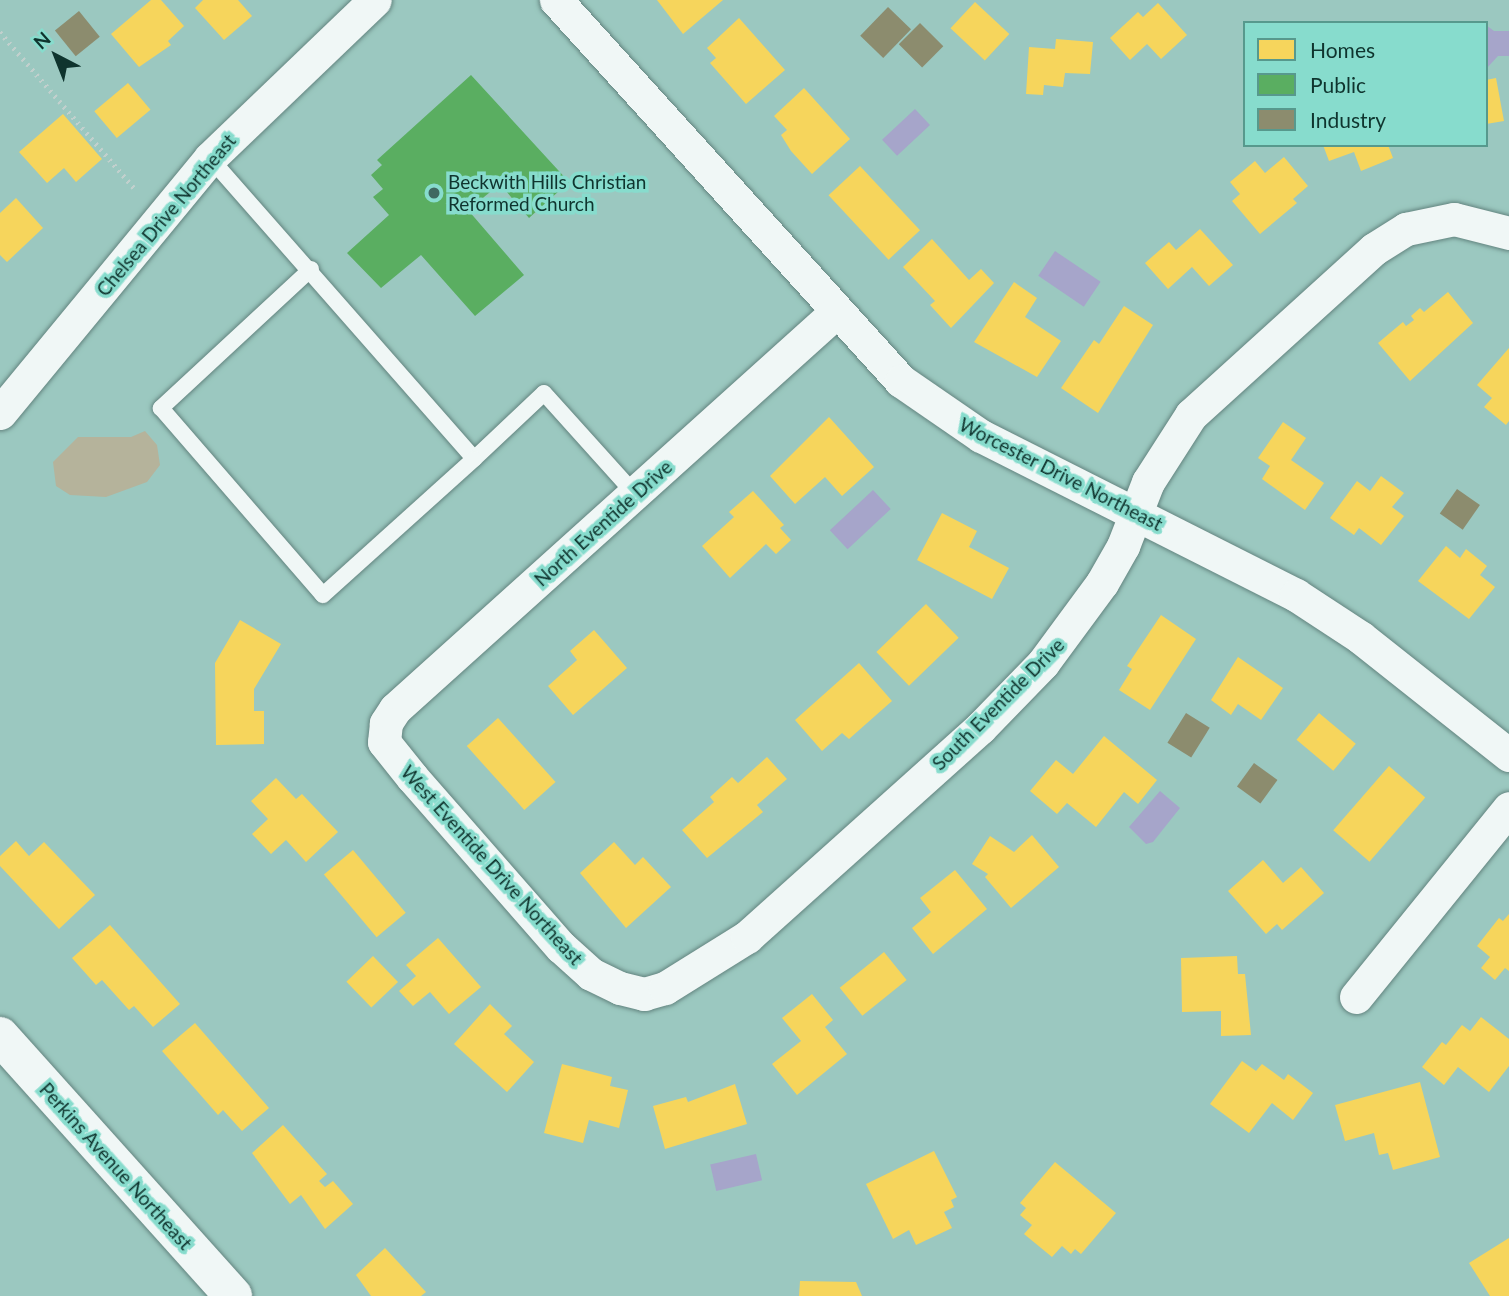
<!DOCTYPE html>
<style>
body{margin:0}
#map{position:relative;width:1509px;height:1296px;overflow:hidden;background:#9bc8c0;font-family:Lato,sans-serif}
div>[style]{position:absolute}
.green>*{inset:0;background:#b5b39b}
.water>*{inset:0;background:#a6a5ca;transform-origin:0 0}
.homes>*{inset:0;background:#f6d55c;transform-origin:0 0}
.public>*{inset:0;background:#5aae61}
.industry>*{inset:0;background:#8c8c6e;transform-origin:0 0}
.path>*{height:4.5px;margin-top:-2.25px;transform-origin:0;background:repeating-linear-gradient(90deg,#c1d0cd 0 2px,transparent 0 7px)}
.roads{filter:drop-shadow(0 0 2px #63847f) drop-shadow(0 0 2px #63847f)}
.lane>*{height:16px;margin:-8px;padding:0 8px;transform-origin:8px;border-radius:8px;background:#f0f7f6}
.street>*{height:33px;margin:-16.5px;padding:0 16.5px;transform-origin:16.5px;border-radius:16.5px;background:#f0f7f6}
.secondary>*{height:38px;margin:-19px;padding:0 19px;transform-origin:19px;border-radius:19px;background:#f0f7f6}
.dots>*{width:19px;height:19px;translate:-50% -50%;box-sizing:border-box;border:4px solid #87dccd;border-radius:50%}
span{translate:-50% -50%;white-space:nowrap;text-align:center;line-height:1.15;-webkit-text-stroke:7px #87dccd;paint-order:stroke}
.poi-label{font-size:19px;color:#0f342e}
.left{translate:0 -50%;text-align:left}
.street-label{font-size:19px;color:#0f342e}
.legend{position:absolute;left:1243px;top:21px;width:245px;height:126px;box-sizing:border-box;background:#87dccd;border:2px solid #57998d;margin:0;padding:9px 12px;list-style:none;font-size:21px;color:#0f342e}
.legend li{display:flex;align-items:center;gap:14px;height:35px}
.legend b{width:35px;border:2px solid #57998d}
.north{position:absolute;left:21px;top:21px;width:70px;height:70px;-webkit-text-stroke:5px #87dccd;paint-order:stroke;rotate:318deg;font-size:19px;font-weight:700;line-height:28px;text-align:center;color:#0f342e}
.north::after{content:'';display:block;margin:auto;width:24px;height:32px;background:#0f342e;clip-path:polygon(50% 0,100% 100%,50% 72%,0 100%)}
</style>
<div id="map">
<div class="green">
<i style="clip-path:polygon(145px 431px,157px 445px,160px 465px,147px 482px,106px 497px,70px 495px,56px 486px,53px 462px,78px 437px,131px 437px)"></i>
</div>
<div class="water">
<i style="clip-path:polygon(1486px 25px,1494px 31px,1509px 31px,1509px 56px,1498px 56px,1486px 69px)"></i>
<i style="left:915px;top:109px;width:22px;height:45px;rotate:47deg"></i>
<i style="left:1055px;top:251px;width:55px;height:30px;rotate:34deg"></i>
<i style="left:873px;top:490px;width:26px;height:59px;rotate:47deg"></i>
<i style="clip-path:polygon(1160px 791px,1180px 808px,1153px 842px,1146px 844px,1129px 827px)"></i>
<i style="left:756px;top:1154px;width:27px;height:47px;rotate:77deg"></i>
</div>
<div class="homes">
<i style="clip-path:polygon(151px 0,161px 0,184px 26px,168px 41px,171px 45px,139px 67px,111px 34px)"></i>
<i style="clip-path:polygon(203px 0,238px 0,252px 16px,224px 40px,195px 8px)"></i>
<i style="clip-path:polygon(657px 0,723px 0,683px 34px)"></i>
<i style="left:975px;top:2px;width:47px;height:36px;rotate:43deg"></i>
<i style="clip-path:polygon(1158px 3px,1187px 35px,1161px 59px,1147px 44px,1130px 60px,1110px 38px,1138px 12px,1143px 17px)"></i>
<i style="clip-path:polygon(739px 18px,785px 70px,746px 104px,710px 63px,716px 58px,707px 48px)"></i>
<i style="clip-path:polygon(1056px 39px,1093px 42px,1090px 74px,1065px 73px,1063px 87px,1044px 85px,1043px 95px,1026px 94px,1029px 47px,1055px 49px)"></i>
<i style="clip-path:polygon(1496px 78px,1504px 121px,1486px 124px,1486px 80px)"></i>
<i style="left:128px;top:83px;width:35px;height:44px;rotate:50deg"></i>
<i style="clip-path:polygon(804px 88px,850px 139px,812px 174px,791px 151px,781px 135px,787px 130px,774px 116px)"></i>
<i style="clip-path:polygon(63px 114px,102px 159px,76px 182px,64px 168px,47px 183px,19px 152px)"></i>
<i style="clip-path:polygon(1323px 145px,1388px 145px,1393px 158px,1361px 171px,1354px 152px,1329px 161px)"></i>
<i style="clip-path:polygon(1284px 157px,1308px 186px,1293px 199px,1297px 203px,1260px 234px,1232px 201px,1240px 194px,1230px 182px,1255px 161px,1265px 173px)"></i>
<i style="left:860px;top:166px;width:88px;height:43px;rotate:47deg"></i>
<i style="clip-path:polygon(16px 198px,43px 228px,7px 262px,0 255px,0 213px)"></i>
<i style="clip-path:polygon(1200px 229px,1233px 265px,1209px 286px,1192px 267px,1168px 289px,1145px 263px,1169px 242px,1176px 250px)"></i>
<i style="clip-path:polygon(932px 239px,969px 280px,981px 269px,994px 283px,951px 328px,930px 305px,935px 301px,903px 267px)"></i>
<i style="clip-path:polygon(1014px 282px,1037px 298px,1025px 317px,1061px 341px,1037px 377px,974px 342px)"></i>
<i style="clip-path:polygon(1448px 292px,1473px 323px,1410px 381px,1378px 343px,1403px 322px,1406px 326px,1414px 320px,1411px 316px,1420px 308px,1424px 312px)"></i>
<i style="clip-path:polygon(1124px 306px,1153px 325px,1098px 413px,1061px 388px,1094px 340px,1099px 344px)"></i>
<i style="clip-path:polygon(1509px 348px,1509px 421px,1506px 425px,1484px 407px,1492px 398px,1477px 385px)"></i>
<i style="clip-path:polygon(829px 417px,874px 467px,842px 496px,825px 477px,795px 504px,770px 476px)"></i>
<i style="clip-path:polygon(1283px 422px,1306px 438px,1291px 460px,1324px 483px,1305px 510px,1262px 479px,1270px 466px,1258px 458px)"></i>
<i style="clip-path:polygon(1381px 476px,1404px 493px,1392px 507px,1404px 516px,1381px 545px,1359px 528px,1354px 535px,1330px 518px,1357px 481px,1370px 491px)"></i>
<i style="clip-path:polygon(753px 491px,784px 525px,780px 528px,791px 540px,776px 554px,766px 544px,730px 578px,702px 546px,734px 517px,729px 512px)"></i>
<i style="clip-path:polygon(942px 513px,977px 531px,969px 547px,1009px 568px,992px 599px,917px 560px)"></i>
<i style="clip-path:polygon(1446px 546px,1460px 558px,1466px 549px,1487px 566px,1480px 575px,1495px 587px,1469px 619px,1418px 581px)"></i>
<i style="left:926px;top:604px;width:47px;height:69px;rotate:46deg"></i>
<i style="clip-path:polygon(1161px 615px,1196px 639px,1150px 710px,1119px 690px,1132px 669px,1127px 666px)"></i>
<i style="clip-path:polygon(240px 620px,281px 644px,254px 689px,254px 711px,264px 711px,264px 744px,216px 745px,215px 663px)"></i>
<i style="clip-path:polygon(594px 630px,627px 668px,573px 715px,548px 686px,577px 660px,570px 651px)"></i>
<i style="clip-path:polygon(1238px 657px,1283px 688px,1261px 720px,1238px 704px,1231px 715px,1211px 700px)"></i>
<i style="clip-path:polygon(859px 663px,892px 701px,849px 739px,842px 733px,822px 751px,795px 720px)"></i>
<i style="left:1319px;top:713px;width:48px;height:35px;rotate:40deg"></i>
<i style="left:498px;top:718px;width:86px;height:42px;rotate:48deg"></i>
<i style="clip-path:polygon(1104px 736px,1157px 780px,1138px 804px,1124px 792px,1096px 827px,1067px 803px,1057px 814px,1030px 791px,1056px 760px,1073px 774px)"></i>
<i style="clip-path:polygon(767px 757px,787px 779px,757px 805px,763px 812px,707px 858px,682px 830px,714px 802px,710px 797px,732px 777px,738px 783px)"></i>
<i style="left:1389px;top:766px;width:48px;height:85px;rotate:41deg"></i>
<i style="clip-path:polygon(276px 778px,296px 799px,302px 794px,338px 832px,306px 862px,286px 840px,271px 854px,252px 834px,268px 819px,251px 801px)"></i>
<i style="clip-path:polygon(1032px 835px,1059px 867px,1011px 908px,985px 877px,988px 874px,972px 864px,990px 836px,1014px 852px)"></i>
<i style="clip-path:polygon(16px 841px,29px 856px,44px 842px,95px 895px,59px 929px,0 866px,0 856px)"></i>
<i style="clip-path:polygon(614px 842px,635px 865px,643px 857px,671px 887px,626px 928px,580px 873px)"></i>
<i style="left:353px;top:850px;width:82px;height:38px;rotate:50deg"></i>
<i style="clip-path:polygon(1263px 860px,1283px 883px,1301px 867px,1324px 893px,1282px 930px,1277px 924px,1266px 934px,1228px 891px)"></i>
<i style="clip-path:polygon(955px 870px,987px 909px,933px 954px,912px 928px,931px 912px,920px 898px)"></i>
<i style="clip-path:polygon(1509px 914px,1509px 971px,1505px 968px,1495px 980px,1481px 968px,1490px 957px,1477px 946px,1499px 918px,1503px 921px)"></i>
<i style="clip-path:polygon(110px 925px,180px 1004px,153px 1027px,134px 1006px,129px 1010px,102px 980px,96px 985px,72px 958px)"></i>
<i style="clip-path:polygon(438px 938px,481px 987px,449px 1014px,430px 992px,413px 1006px,399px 991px,416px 976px,406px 965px)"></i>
<i style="left:884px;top:952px;width:36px;height:57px;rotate:51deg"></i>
<i style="left:373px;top:956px;width:36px;height:37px;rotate:46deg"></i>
<i style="clip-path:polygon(1237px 956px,1238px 974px,1245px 974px,1251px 1035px,1221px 1036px,1221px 1011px,1182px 1012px,1181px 958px)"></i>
<i style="clip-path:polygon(812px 994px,833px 1020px,825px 1027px,847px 1054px,797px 1095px,772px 1064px,801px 1041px,782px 1018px)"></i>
<i style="clip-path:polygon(490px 1004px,512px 1026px,504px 1034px,534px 1062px,507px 1092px,454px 1044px)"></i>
<i style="clip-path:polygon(1481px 1017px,1509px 1039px,1509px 1066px,1489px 1092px,1458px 1067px,1444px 1085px,1422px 1067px,1442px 1042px,1446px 1045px,1462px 1025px,1470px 1031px)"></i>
<i style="clip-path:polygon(195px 1023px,269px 1108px,242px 1131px,223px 1110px,218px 1115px,162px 1051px)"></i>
<i style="clip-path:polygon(1242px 1061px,1256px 1071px,1262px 1064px,1284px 1080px,1288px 1074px,1313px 1093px,1293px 1120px,1272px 1103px,1249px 1133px,1210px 1104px)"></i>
<i style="clip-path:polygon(562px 1064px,612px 1077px,610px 1086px,628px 1090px,619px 1128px,589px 1120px,583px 1143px,544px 1133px)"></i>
<i style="clip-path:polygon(1420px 1082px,1440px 1157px,1393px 1170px,1388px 1153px,1379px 1155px,1374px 1133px,1345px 1141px,1335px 1105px)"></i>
<i style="clip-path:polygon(735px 1084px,747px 1124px,665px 1149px,653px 1106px,686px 1097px,688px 1102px)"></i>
<i style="clip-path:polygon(283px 1125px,327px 1174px,319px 1181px,325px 1187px,333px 1181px,353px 1204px,325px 1229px,301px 1195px,290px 1204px,252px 1153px)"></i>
<i style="clip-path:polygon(934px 1151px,957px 1197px,951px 1200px,954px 1207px,944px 1212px,952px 1228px,916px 1245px,909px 1230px,893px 1239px,866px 1184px)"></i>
<i style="clip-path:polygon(1055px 1162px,1116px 1213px,1081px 1254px,1075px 1249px,1071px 1254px,1062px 1246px,1052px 1257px,1024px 1234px,1032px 1225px,1020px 1215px,1026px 1208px,1020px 1203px)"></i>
<i style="clip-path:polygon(1509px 1238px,1509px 1296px,1490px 1296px,1469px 1263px)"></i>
<i style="clip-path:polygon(385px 1248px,426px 1292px,421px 1296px,371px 1296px,356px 1275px)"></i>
<i style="clip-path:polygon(800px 1281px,856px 1282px,862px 1296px,799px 1296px)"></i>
</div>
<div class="public">
<i style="clip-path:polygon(471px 75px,569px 182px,529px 218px,500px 184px,468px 210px,524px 275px,475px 316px,421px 255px,381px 288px,347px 253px,389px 215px,373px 197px,383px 189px,371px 175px,382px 165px,377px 160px)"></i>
</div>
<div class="industry">
<i style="left:888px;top:7px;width:32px;height:40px;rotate:44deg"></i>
<i style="left:79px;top:11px;width:33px;height:31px;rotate:51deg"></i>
<i style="left:920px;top:23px;width:33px;height:30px;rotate:45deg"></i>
<i style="left:1457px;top:489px;width:28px;height:30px;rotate:35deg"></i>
<i style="left:1186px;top:713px;width:28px;height:35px;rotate:32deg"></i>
<i style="left:1254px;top:763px;width:29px;height:29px;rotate:36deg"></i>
</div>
<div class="path">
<i style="left:0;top:32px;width:208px;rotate:49.3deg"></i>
</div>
<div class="roads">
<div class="lane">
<i style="left:210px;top:158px;width:400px;rotate:48.7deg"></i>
<i style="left:474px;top:459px;width:96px;rotate:-43.3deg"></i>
<i style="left:544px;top:393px;width:136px;rotate:48deg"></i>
<i style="left:311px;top:269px;width:205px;rotate:137.2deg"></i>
<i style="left:161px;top:408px;width:247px;rotate:49.1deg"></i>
<i style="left:323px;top:595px;width:203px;rotate:-42deg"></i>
</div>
<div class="street">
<i style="left:556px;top:0;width:514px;rotate:47.84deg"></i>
<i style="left:901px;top:381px;width:97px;rotate:34.5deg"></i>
<i style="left:981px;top:436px;width:353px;rotate:26.8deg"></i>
<i style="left:1296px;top:595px;width:77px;rotate:33.3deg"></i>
<i style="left:1360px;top:637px;width:190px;rotate:38.4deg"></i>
<i style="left:836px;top:312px;width:593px;rotate:138.01deg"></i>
<i style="left:395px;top:709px;width:17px;rotate:123deg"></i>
<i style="left:386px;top:723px;width:19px;rotate:96deg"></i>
<i style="left:384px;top:742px;width:45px;rotate:51.3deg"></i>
<i style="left:412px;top:777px;width:226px;rotate:48.8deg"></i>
<i style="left:561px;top:947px;width:40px;rotate:42deg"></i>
<i style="left:591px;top:974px;width:32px;rotate:26deg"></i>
<i style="left:620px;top:988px;width:25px;rotate:14deg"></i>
<i style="left:644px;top:994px;width:22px;rotate:-16deg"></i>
<i style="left:665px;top:988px;width:97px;rotate:-31.9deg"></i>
<i style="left:747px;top:937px;width:313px;rotate:-41.9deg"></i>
<i style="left:980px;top:728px;width:91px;rotate:-45.9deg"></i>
<i style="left:1043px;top:663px;width:99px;rotate:-53.6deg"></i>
<i style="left:1102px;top:583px;width:43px;rotate:-60.4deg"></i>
<i style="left:1123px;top:546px;width:69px;rotate:-68.7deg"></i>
<i style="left:1148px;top:482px;width:80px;rotate:-57.3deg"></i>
<i style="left:1191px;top:415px;width:247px;rotate:-42.2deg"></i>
<i style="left:1374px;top:249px;width:38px;rotate:-32deg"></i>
<i style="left:1406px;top:229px;width:49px;rotate:-11.8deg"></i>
<i style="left:1454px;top:219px;width:57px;rotate:14.3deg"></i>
<i style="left:0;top:413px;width:330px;rotate:-50.5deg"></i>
<i style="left:210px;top:158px;width:228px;rotate:-43.8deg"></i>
<i style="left:1356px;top:997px;width:243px;rotate:-51deg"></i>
</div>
<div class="secondary">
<i style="left:0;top:1036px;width:349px;rotate:48.1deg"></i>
</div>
</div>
<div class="dots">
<i style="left:434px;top:193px;background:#406861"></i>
</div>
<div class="poi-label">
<span class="left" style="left:448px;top:193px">Beckwith Hills Christian<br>Reformed Church</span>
</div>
<div class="street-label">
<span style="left:166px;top:215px;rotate:-50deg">Chelsea Drive Northeast</span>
<span style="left:1061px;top:474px;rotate:27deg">Worcester Drive Northeast</span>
<span style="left:603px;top:523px;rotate:-42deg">North Eventide Drive</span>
<span style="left:998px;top:704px;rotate:-45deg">South Eventide Drive</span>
<span style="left:492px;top:865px;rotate:48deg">West Eventide Drive Northeast</span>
<span style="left:116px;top:1166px;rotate:48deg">Perkins Avenue Northeast</span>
</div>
<ul class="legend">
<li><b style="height:19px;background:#f6d55c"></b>Homes</li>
<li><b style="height:19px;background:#5aae61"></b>Public</li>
<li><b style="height:19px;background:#8c8c6e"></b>Industry</li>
</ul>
<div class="north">N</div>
</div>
